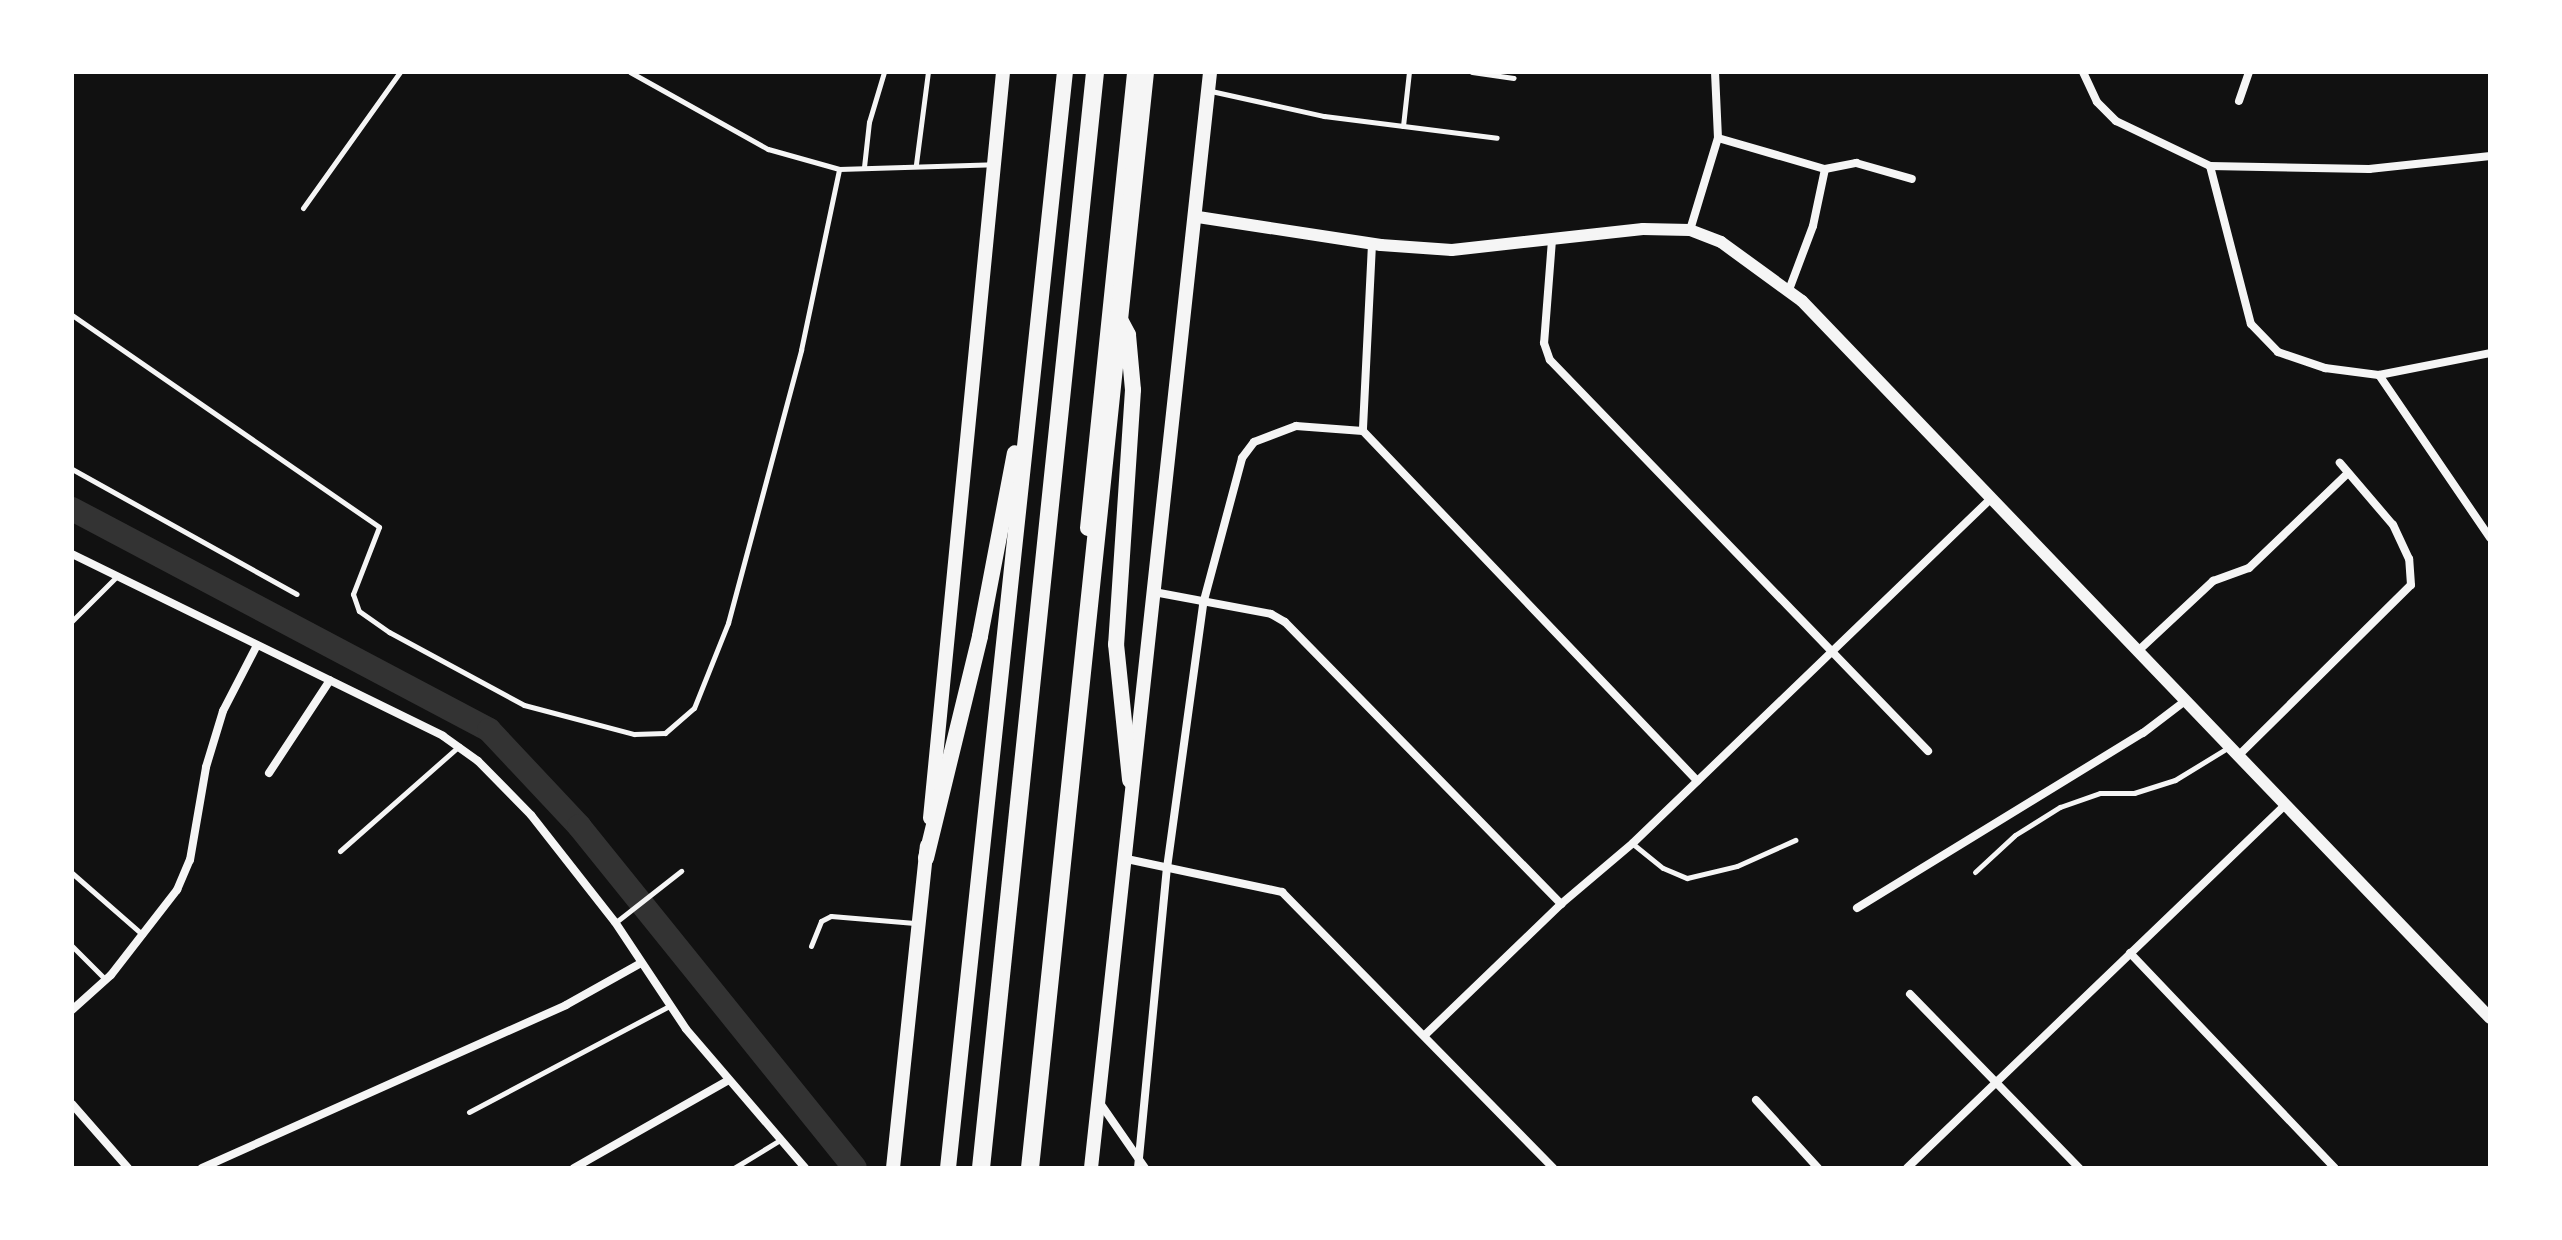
<!DOCTYPE html>
<style>
body{margin:0}
#map{position:relative;width:2562px;height:1240px;overflow:hidden;background:#111;font-family:Barlow,sans-serif}
div>[style]{position:absolute}
.canal>*{height:24px;margin:-12px;padding:0 12px;transform-origin:12px;border-radius:12px;background:#333}
.service>*{height:5px;margin:-2.5px;padding:0 2.5px;transform-origin:2.5px;border-radius:2.5px;background:#f5f5f5}
.minor>*{height:8px;margin:-4px;padding:0 4px;transform-origin:4px;border-radius:4px;background:#f5f5f5}
.tertiary>*{height:12px;margin:-6px;padding:0 6px;transform-origin:6px;border-radius:6px;background:#f5f5f5}
.secondary>*{height:14px;margin:-7px;padding:0 7px;transform-origin:7px;border-radius:7px;background:#f5f5f5}
.trunk>*{height:16px;margin:-8px;padding:0 8px;transform-origin:8px;border-radius:8px;background:#f5f5f5}
.motorway>*{height:18px;margin:-9px;padding:0 9px;transform-origin:9px;border-radius:9px;background:#f5f5f5}
span{translate:-50% -50%;white-space:nowrap;text-align:center;line-height:1.15;-webkit-text-stroke:7px #fff;paint-order:stroke}
.frame{position:absolute;inset:0;border:74px solid #fff;pointer-events:none}
</style>
<div id="map">
<div class="canal">
<i style="left:72px;top:509px;width:472px;rotate:27.9deg"></i>
<i style="left:489px;top:730px;width:132px;rotate:46.8deg"></i>
<i style="left:579px;top:826px;width:439px;rotate:51.1deg"></i>
</div>
<div class="service">
<i style="left:630px;top:72px;width:158px;rotate:29.2deg"></i>
<i style="left:768px;top:149px;width:74px;rotate:15.7deg"></i>
<i style="left:839px;top:169px;width:155px;rotate:-1.8deg"></i>
<i style="left:1472px;top:72px;width:42px;rotate:8.1deg"></i>
<i style="left:1211px;top:91px;width:116px;rotate:12.5deg"></i>
<i style="left:1324px;top:116px;width:174px;rotate:7.2deg"></i>
<i style="left:1403px;top:126px;width:54px;rotate:-83.7deg"></i>
<i style="left:916px;top:164px;width:93px;rotate:-82.6deg"></i>
<i style="left:864px;top:167px;width:45px;rotate:-83.7deg"></i>
<i style="left:869px;top:122px;width:52px;rotate:-73.3deg"></i>
<i style="left:303px;top:208px;width:167px;rotate:-54.5deg"></i>
<i style="left:72px;top:315px;width:373px;rotate:34.6deg"></i>
<i style="left:379px;top:527px;width:72px;rotate:111.2deg"></i>
<i style="left:353px;top:594px;width:18px;rotate:71deg"></i>
<i style="left:359px;top:611px;width:37px;rotate:35deg"></i>
<i style="left:389px;top:632px;width:153px;rotate:28.4deg"></i>
<i style="left:524px;top:705px;width:114px;rotate:14.8deg"></i>
<i style="left:634px;top:734px;width:31px;rotate:-2deg"></i>
<i style="left:665px;top:733px;width:38px;rotate:-41deg"></i>
<i style="left:694px;top:708px;width:92px;rotate:-68.2deg"></i>
<i style="left:728px;top:623px;width:283px;rotate:-75deg"></i>
<i style="left:801px;top:350px;width:185px;rotate:-78.1deg"></i>
<i style="left:72px;top:469px;width:257px;rotate:29.1deg"></i>
<i style="left:72px;top:621px;width:62px;rotate:-45deg"></i>
<i style="left:1633px;top:844px;width:38px;rotate:39deg"></i>
<i style="left:1663px;top:868px;width:26px;rotate:23deg"></i>
<i style="left:1687px;top:878px;width:51px;rotate:-13.5deg"></i>
<i style="left:1737px;top:866px;width:64px;rotate:-24.1deg"></i>
<i style="left:340px;top:851px;width:159px;rotate:-41.4deg"></i>
<i style="left:1975px;top:872px;width:54px;rotate:-42.8deg"></i>
<i style="left:2015px;top:835px;width:53px;rotate:-31.9deg"></i>
<i style="left:2060px;top:807px;width:42px;rotate:-19.3deg"></i>
<i style="left:2100px;top:793px;width:34px"></i>
<i style="left:2134px;top:793px;width:43px;rotate:-17.6deg"></i>
<i style="left:2175px;top:780px;width:63px;rotate:-31.4deg"></i>
<i style="left:72px;top:873px;width:94px;rotate:41.1deg"></i>
<i style="left:616px;top:922px;width:83px;rotate:-38.1deg"></i>
<i style="left:72px;top:946px;width:47px;rotate:45deg"></i>
<i style="left:811px;top:946px;width:27px;rotate:-68deg"></i>
<i style="left:821px;top:921px;width:11px;rotate:-27deg"></i>
<i style="left:831px;top:916px;width:84px;rotate:4.8deg"></i>
<i style="left:469px;top:1112px;width:226px;rotate:-27.9deg"></i>
<i style="left:734px;top:1168px;width:54px;rotate:-31.3deg"></i>
</div>
<div class="minor">
<i style="left:1715px;top:72px;width:66px;rotate:87.4deg"></i>
<i style="left:1718px;top:138px;width:111px;rotate:16.2deg"></i>
<i style="left:1825px;top:169px;width:58px;rotate:101.9deg"></i>
<i style="left:1813px;top:226px;width:68px;rotate:110.6deg"></i>
<i style="left:2083px;top:72px;width:33px;rotate:65deg"></i>
<i style="left:2097px;top:102px;width:27px;rotate:45deg"></i>
<i style="left:2116px;top:121px;width:104px;rotate:25.6deg"></i>
<i style="left:2210px;top:166px;width:159px;rotate:1.1deg"></i>
<i style="left:2369px;top:169px;width:122px;rotate:-6.1deg"></i>
<i style="left:2239px;top:101px;width:31px;rotate:-71deg"></i>
<i style="left:2210px;top:166px;width:163px;rotate:75.5deg"></i>
<i style="left:2251px;top:324px;width:39px;rotate:46deg"></i>
<i style="left:2278px;top:352px;width:50px;rotate:18.8deg"></i>
<i style="left:2325px;top:368px;width:54px;rotate:7.4deg"></i>
<i style="left:2379px;top:375px;width:113px;rotate:-11.2deg"></i>
<i style="left:1825px;top:169px;width:32px;rotate:-11deg"></i>
<i style="left:1856px;top:163px;width:58px;rotate:15.9deg"></i>
<i style="left:1690px;top:230px;width:96px;rotate:-73.1deg"></i>
<i style="left:1552px;top:240px;width:103px;rotate:94.4deg"></i>
<i style="left:1544px;top:343px;width:18px;rotate:71deg"></i>
<i style="left:1550px;top:360px;width:544px;rotate:45.97deg"></i>
<i style="left:1372px;top:244px;width:187px;rotate:92.8deg"></i>
<i style="left:1363px;top:431px;width:484px;rotate:46.3deg"></i>
<i style="left:2379px;top:375px;width:197px;rotate:55.7deg"></i>
<i style="left:72px;top:554px;width:413px;rotate:26.1deg"></i>
<i style="left:443px;top:736px;width:43px;rotate:35.5deg"></i>
<i style="left:478px;top:761px;width:76px;rotate:45.5deg"></i>
<i style="left:531px;top:815px;width:136px;rotate:51.9deg"></i>
<i style="left:615px;top:922px;width:128px;rotate:56.4deg"></i>
<i style="left:686px;top:1029px;width:183px;rotate:49.4deg"></i>
<i style="left:1154px;top:592px;width:119px;rotate:10.6deg"></i>
<i style="left:1271px;top:614px;width:16px;rotate:30deg"></i>
<i style="left:1285px;top:622px;width:395px;rotate:45.6deg"></i>
<i style="left:2138px;top:651px;width:103px;rotate:-43deg"></i>
<i style="left:2213px;top:581px;width:38px;rotate:-20deg"></i>
<i style="left:2249px;top:568px;width:137px;rotate:-43.8deg"></i>
<i style="left:2238px;top:756px;width:243px;rotate:-44.7deg"></i>
<i style="left:2411px;top:585px;width:26px;rotate:-94deg"></i>
<i style="left:2409px;top:559px;width:38px;rotate:-115deg"></i>
<i style="left:2393px;top:525px;width:82px;rotate:-130.5deg"></i>
<i style="left:269px;top:773px;width:111px;rotate:-56.7deg"></i>
<i style="left:1122px;top:858px;width:164px;rotate:12deg"></i>
<i style="left:1282px;top:892px;width:387px;rotate:45.5deg"></i>
<i style="left:1857px;top:908px;width:335px;rotate:-31.5deg"></i>
<i style="left:2143px;top:733px;width:53px;rotate:-37.3deg"></i>
<i style="left:2130px;top:953px;width:297px;rotate:46.4deg"></i>
<i style="left:1910px;top:994px;width:243px;rotate:45.8deg"></i>
<i style="left:72px;top:1010px;width:52px;rotate:-41.9deg"></i>
<i style="left:111px;top:975px;width:108px;rotate:-52.2deg"></i>
<i style="left:177px;top:890px;width:33px;rotate:-67deg"></i>
<i style="left:190px;top:860px;width:94px;rotate:-80.2deg"></i>
<i style="left:206px;top:767px;width:59px;rotate:-73.1deg"></i>
<i style="left:223px;top:711px;width:74px;rotate:-62.7deg"></i>
<i style="left:1425px;top:1035px;width:189px;rotate:-43.9deg"></i>
<i style="left:1561px;top:904px;width:94px;rotate:-40.3deg"></i>
<i style="left:1633px;top:843px;width:497px;rotate:-43.9deg"></i>
<i style="left:1756px;top:1100px;width:92px;rotate:47.6deg"></i>
<i style="left:1100px;top:1103px;width:79px;rotate:55.3deg"></i>
<i style="left:72px;top:1104px;width:85px;rotate:48.8deg"></i>
<i style="left:202px;top:1168px;width:399px;rotate:-24.1deg"></i>
<i style="left:566px;top:1005px;width:86px;rotate:-29.2deg"></i>
<i style="left:574px;top:1168px;width:176px;rotate:-29.6deg"></i>
<i style="left:1138px;top:1168px;width:301px;rotate:-84.5deg"></i>
<i style="left:1167px;top:868px;width:266px;rotate:-82.2deg"></i>
<i style="left:1203px;top:604px;width:151px;rotate:-75deg"></i>
<i style="left:1242px;top:458px;width:20px;rotate:-53deg"></i>
<i style="left:1254px;top:442px;width:45px;rotate:-20.9deg"></i>
<i style="left:1296px;top:426px;width:67px;rotate:4.3deg"></i>
<i style="left:1907px;top:1168px;width:524px;rotate:-43.84deg"></i>
</div>
<div class="tertiary">
<i style="left:1198px;top:217px;width:185px;rotate:8.7deg"></i>
<i style="left:1381px;top:245px;width:71px;rotate:4deg"></i>
<i style="left:1452px;top:250px;width:192px;rotate:-6.3deg"></i>
<i style="left:1643px;top:229px;width:47px;rotate:1.2deg"></i>
<i style="left:1690px;top:230px;width:33px;rotate:21deg"></i>
<i style="left:1721px;top:242px;width:100px;rotate:36.1deg"></i>
<i style="left:1802px;top:301px;width:994px;rotate:46.18deg"></i>
</div>
<div class="secondary">
<i style="left:930px;top:818px;width:750px;rotate:-84.41deg"></i>
<i style="left:893px;top:1168px;width:324px;rotate:-84deg"></i>
<i style="left:1091px;top:1168px;width:1102px;rotate:-83.8deg"></i>
</div>
<div class="trunk">
<i style="left:1116px;top:312px;width:26px;rotate:62deg"></i>
<i style="left:1128px;top:335px;width:55px;rotate:84.8deg"></i>
<i style="left:1133px;top:390px;width:255px;rotate:93.8deg"></i>
<i style="left:1116px;top:644px;width:137px;rotate:84.1deg"></i>
<i style="left:1088px;top:528px;width:458px;rotate:-84.1deg"></i>
<i style="left:926px;top:858px;width:228px;rotate:-76.3deg"></i>
<i style="left:980px;top:636px;width:186px;rotate:-79.2deg"></i>
<i style="left:948px;top:1168px;width:1102px;rotate:-83.91deg"></i>
</div>
<div class="motorway">
<i style="left:981px;top:1168px;width:1102px;rotate:-84.06deg"></i>
<i style="left:1030px;top:1168px;width:1102px;rotate:-84.01deg"></i>
</div>
<div class="frame"></div>
</div>
